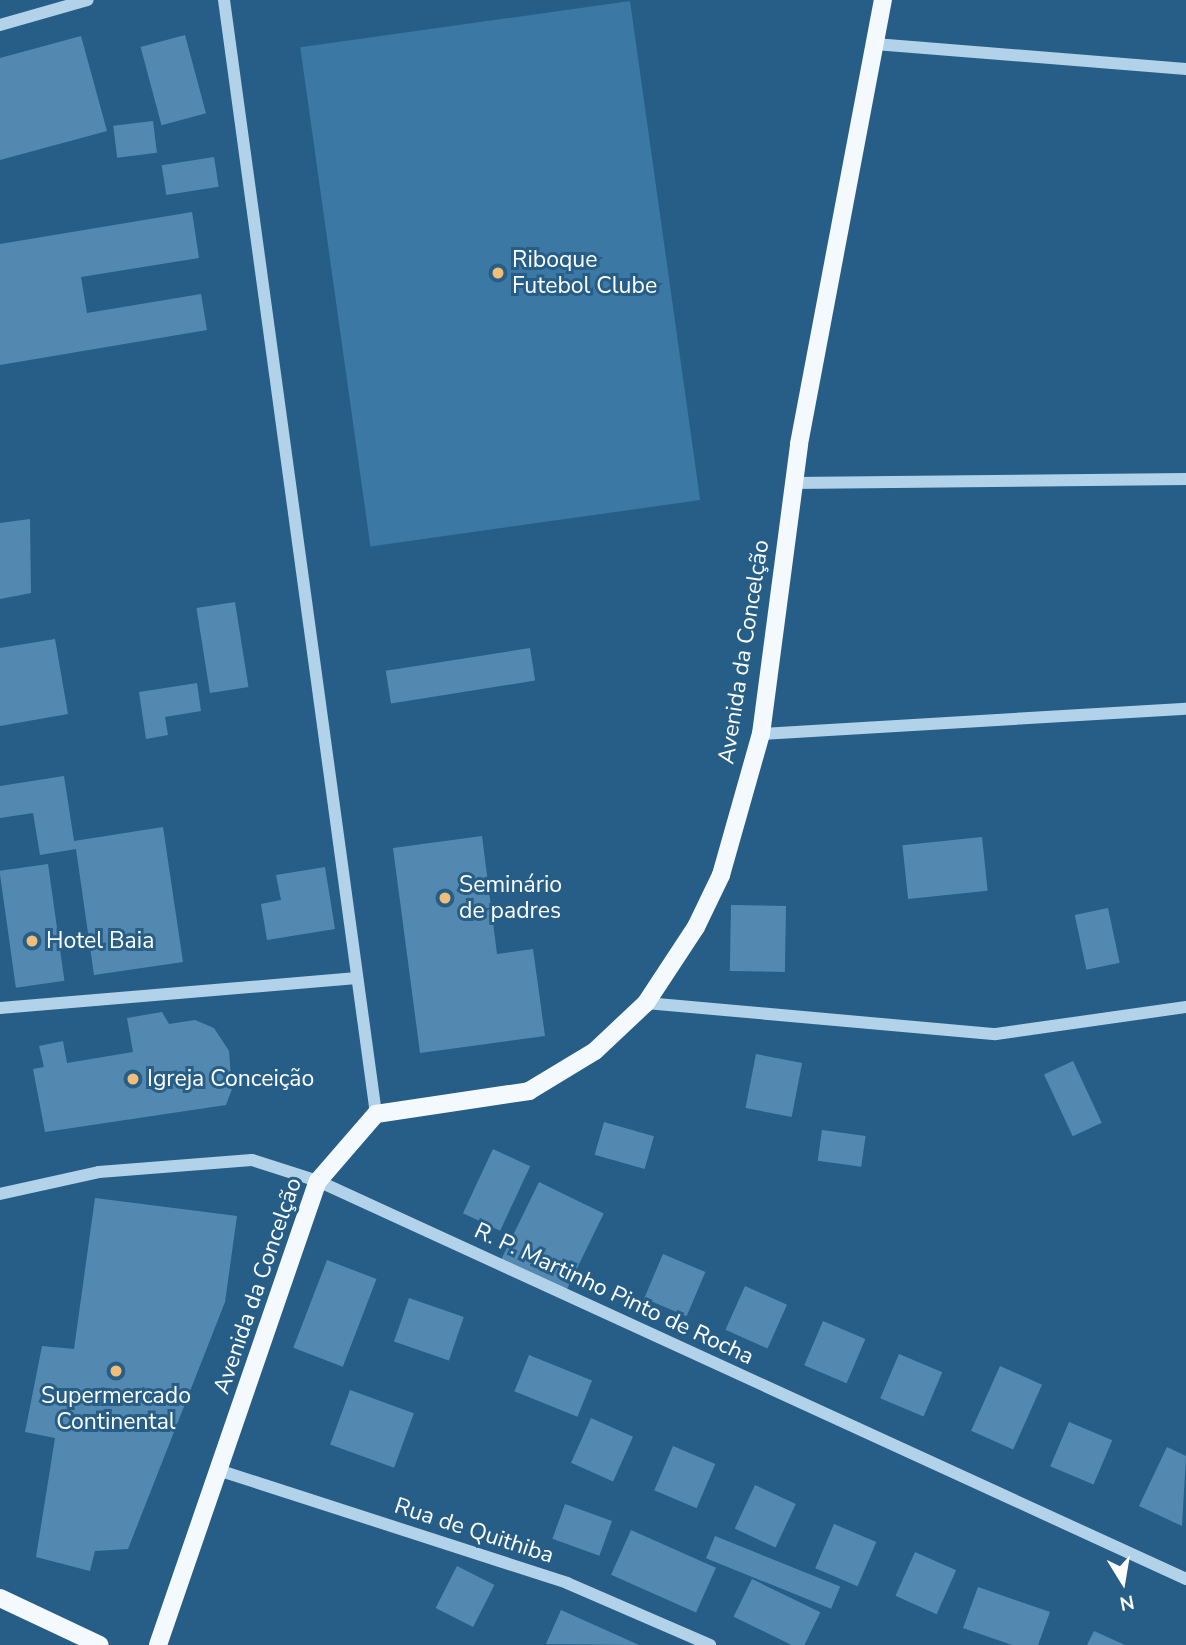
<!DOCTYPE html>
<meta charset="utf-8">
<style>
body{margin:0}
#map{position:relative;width:1186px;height:1645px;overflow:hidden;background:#265e87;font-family:"Nunito Sans",sans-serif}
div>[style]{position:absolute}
.green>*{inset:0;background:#3b78a4;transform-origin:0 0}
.building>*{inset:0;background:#5389b1;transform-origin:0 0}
.minor>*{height:12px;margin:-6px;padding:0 6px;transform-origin:6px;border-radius:6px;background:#b2d2e9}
.major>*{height:18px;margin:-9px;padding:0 9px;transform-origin:9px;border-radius:9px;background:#f4f9fe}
.dots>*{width:19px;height:19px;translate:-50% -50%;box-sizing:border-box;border:4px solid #265e87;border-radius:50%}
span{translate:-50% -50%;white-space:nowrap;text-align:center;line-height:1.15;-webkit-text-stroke:6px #265e87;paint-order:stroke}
.poi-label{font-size:23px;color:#fff}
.left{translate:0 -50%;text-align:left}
.street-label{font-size:23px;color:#fff}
.north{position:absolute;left:1088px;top:1547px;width:70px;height:70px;-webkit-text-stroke:5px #265e87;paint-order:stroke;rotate:169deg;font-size:19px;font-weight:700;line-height:28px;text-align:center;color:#fff}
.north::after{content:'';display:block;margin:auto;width:24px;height:32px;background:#fff;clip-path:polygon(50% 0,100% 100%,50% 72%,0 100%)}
</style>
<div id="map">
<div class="green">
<i style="left:630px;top:1px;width:504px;height:333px;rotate:82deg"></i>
</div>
<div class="building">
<i style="left:185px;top:35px;width:81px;height:46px;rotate:75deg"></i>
<i style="clip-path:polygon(81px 36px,107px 131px,0 160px,0 58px)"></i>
<i style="left:153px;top:121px;width:32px;height:40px;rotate:83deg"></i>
<i style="left:214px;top:157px;width:30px;height:53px;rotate:81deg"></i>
<i style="clip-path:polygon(192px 212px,199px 258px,81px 277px,87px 313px,201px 294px,207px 330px,0 365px,0 244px)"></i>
<i style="clip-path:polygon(30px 519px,31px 593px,0 599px,0 523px)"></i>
<i style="left:235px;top:602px;width:86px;height:39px;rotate:81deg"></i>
<i style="clip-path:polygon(55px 639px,68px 714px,0 726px,0 648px)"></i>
<i style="left:530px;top:648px;width:33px;height:146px;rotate:81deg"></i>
<i style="clip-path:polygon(197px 683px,201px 711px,165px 717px,168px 735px,146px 739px,139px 692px)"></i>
<i style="clip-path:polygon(64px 776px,74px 841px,163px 827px,183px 962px,94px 975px,76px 849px,40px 855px,33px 813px,0 818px,0 786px)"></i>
<i style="clip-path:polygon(482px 836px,497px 954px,533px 949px,545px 1036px,420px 1053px,393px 848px)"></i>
<i style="left:982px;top:837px;width:54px;height:80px;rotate:84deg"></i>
<i style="left:48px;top:864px;width:118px;height:49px;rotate:82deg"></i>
<i style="clip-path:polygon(325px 867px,335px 929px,267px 940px,261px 904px,281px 900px,276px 875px)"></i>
<i style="left:731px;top:905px;width:55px;height:66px;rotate:1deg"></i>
<i style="left:1108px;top:908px;width:56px;height:34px;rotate:78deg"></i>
<i style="clip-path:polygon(162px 1012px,169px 1024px,195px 1020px,214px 1028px,229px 1051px,232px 1089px,226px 1105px,45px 1132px,33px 1069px,44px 1067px,39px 1046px,63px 1041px,67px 1063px,133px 1052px,127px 1018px)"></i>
<i style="left:756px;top:1054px;width:47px;height:55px;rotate:11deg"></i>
<i style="left:1073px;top:1061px;width:68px;height:32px;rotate:65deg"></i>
<i style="left:604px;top:1122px;width:52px;height:34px;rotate:16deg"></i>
<i style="left:822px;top:1130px;width:44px;height:31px;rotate:8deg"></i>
<i style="left:493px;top:1149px;width:41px;height:71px;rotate:25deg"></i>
<i style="left:539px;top:1182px;width:72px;height:88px;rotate:26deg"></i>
<i style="clip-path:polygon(95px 1198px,237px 1216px,225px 1302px,128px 1549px,95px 1551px,90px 1571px,36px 1557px,55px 1438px,25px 1432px,42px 1346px,74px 1349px)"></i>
<i style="left:663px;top:1254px;width:46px;height:48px;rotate:23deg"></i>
<i style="left:327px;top:1260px;width:53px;height:94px;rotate:21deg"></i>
<i style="left:745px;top:1286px;width:46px;height:48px;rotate:24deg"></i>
<i style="left:409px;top:1298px;width:58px;height:46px;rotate:19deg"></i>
<i style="left:823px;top:1321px;width:46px;height:48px;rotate:23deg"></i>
<i style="left:899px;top:1354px;width:47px;height:48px;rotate:23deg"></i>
<i style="left:529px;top:1355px;width:68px;height:39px;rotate:22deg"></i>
<i style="left:1000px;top:1366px;width:46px;height:71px;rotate:24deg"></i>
<i style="left:350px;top:1390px;width:68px;height:58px;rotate:20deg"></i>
<i style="left:591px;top:1418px;width:46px;height:49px;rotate:24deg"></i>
<i style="left:1069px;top:1422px;width:47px;height:48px;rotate:23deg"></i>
<i style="left:673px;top:1446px;width:46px;height:48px;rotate:23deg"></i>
<i style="clip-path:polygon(1167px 1447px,1186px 1456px,1182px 1526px,1139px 1506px)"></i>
<i style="left:755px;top:1485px;width:45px;height:48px;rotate:25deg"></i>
<i style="left:565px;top:1504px;width:50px;height:37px;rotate:20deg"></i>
<i style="left:834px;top:1524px;width:46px;height:48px;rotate:23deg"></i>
<i style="left:631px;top:1530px;width:93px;height:49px;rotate:24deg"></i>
<i style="left:715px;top:1536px;width:135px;height:24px;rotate:22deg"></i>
<i style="left:915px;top:1552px;width:45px;height:48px;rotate:24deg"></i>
<i style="left:457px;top:1566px;width:42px;height:47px;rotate:27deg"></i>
<i style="left:752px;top:1579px;width:76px;height:42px;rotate:26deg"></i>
<i style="clip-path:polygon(978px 1587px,1050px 1612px,1038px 1645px,1012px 1645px,963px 1628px)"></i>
<i style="clip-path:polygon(561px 1610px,639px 1645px,546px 1644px)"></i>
<i style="clip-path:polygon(1094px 1631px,1125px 1645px,1087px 1645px)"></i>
</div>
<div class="minor">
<i style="left:224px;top:0;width:1124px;rotate:82.23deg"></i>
<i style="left:0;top:25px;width:91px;rotate:-15.9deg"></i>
<i style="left:875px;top:44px;width:312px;rotate:4.6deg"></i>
<i style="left:793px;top:483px;width:393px;rotate:-0.6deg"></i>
<i style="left:761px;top:734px;width:426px;rotate:-3.4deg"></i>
<i style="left:646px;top:1003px;width:351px;rotate:5.1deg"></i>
<i style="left:996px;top:1034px;width:192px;rotate:-8.1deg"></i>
<i style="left:0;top:1008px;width:355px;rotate:-4.8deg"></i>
<i style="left:0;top:1194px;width:101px;rotate:-12.5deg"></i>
<i style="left:99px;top:1172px;width:153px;rotate:-4.5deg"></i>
<i style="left:252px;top:1160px;width:69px;rotate:17.7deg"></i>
<i style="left:318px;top:1181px;width:955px;rotate:24.63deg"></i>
<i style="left:221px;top:1471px;width:364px;rotate:17.9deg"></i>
<i style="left:567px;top:1583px;width:156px;rotate:23.4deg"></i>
</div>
<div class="major">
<i style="left:0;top:1598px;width:110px;rotate:25.2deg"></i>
<i style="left:158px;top:1645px;width:491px;rotate:-71deg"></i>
<i style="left:318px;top:1181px;width:89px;rotate:-49.1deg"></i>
<i style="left:376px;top:1114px;width:155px;rotate:-8.5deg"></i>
<i style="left:529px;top:1091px;width:77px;rotate:-31.2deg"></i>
<i style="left:595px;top:1051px;width:70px;rotate:-43.3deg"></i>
<i style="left:646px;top:1003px;width:91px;rotate:-56.7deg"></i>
<i style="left:696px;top:927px;width:58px;rotate:-64.3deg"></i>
<i style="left:721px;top:875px;width:147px;rotate:-74.2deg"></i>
<i style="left:761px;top:734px;width:292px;rotate:-82.5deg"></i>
<i style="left:799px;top:444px;width:452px;rotate:-79.3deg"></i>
</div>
<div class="dots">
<i style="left:498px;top:273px;background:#f2bd77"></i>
<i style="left:445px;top:898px;background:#f2bd77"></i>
<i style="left:32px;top:941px;background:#f2bd77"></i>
<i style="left:133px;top:1079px;background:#f2bd77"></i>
<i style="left:116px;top:1371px;background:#f2bd77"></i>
</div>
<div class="poi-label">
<span class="left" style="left:512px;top:273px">Riboque<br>Futebol Clube</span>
<span class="left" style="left:459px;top:898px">Seminário<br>de padres</span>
<span class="left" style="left:46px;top:941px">Hotel Baia</span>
<span class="left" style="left:147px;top:1079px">Igreja Conceição</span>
<span style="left:116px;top:1409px">Supermercado<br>Continental</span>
</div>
<div class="street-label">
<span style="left:744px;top:652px;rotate:-81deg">Avenida da Concelção</span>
<span style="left:258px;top:1286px;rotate:-71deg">Avenida da Concelção</span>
<span style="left:614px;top:1294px;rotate:25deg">R. P. Martinho Pinto de Rocha</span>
<span style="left:474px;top:1531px;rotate:18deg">Rua de Quithiba</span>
</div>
<div class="north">N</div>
</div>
